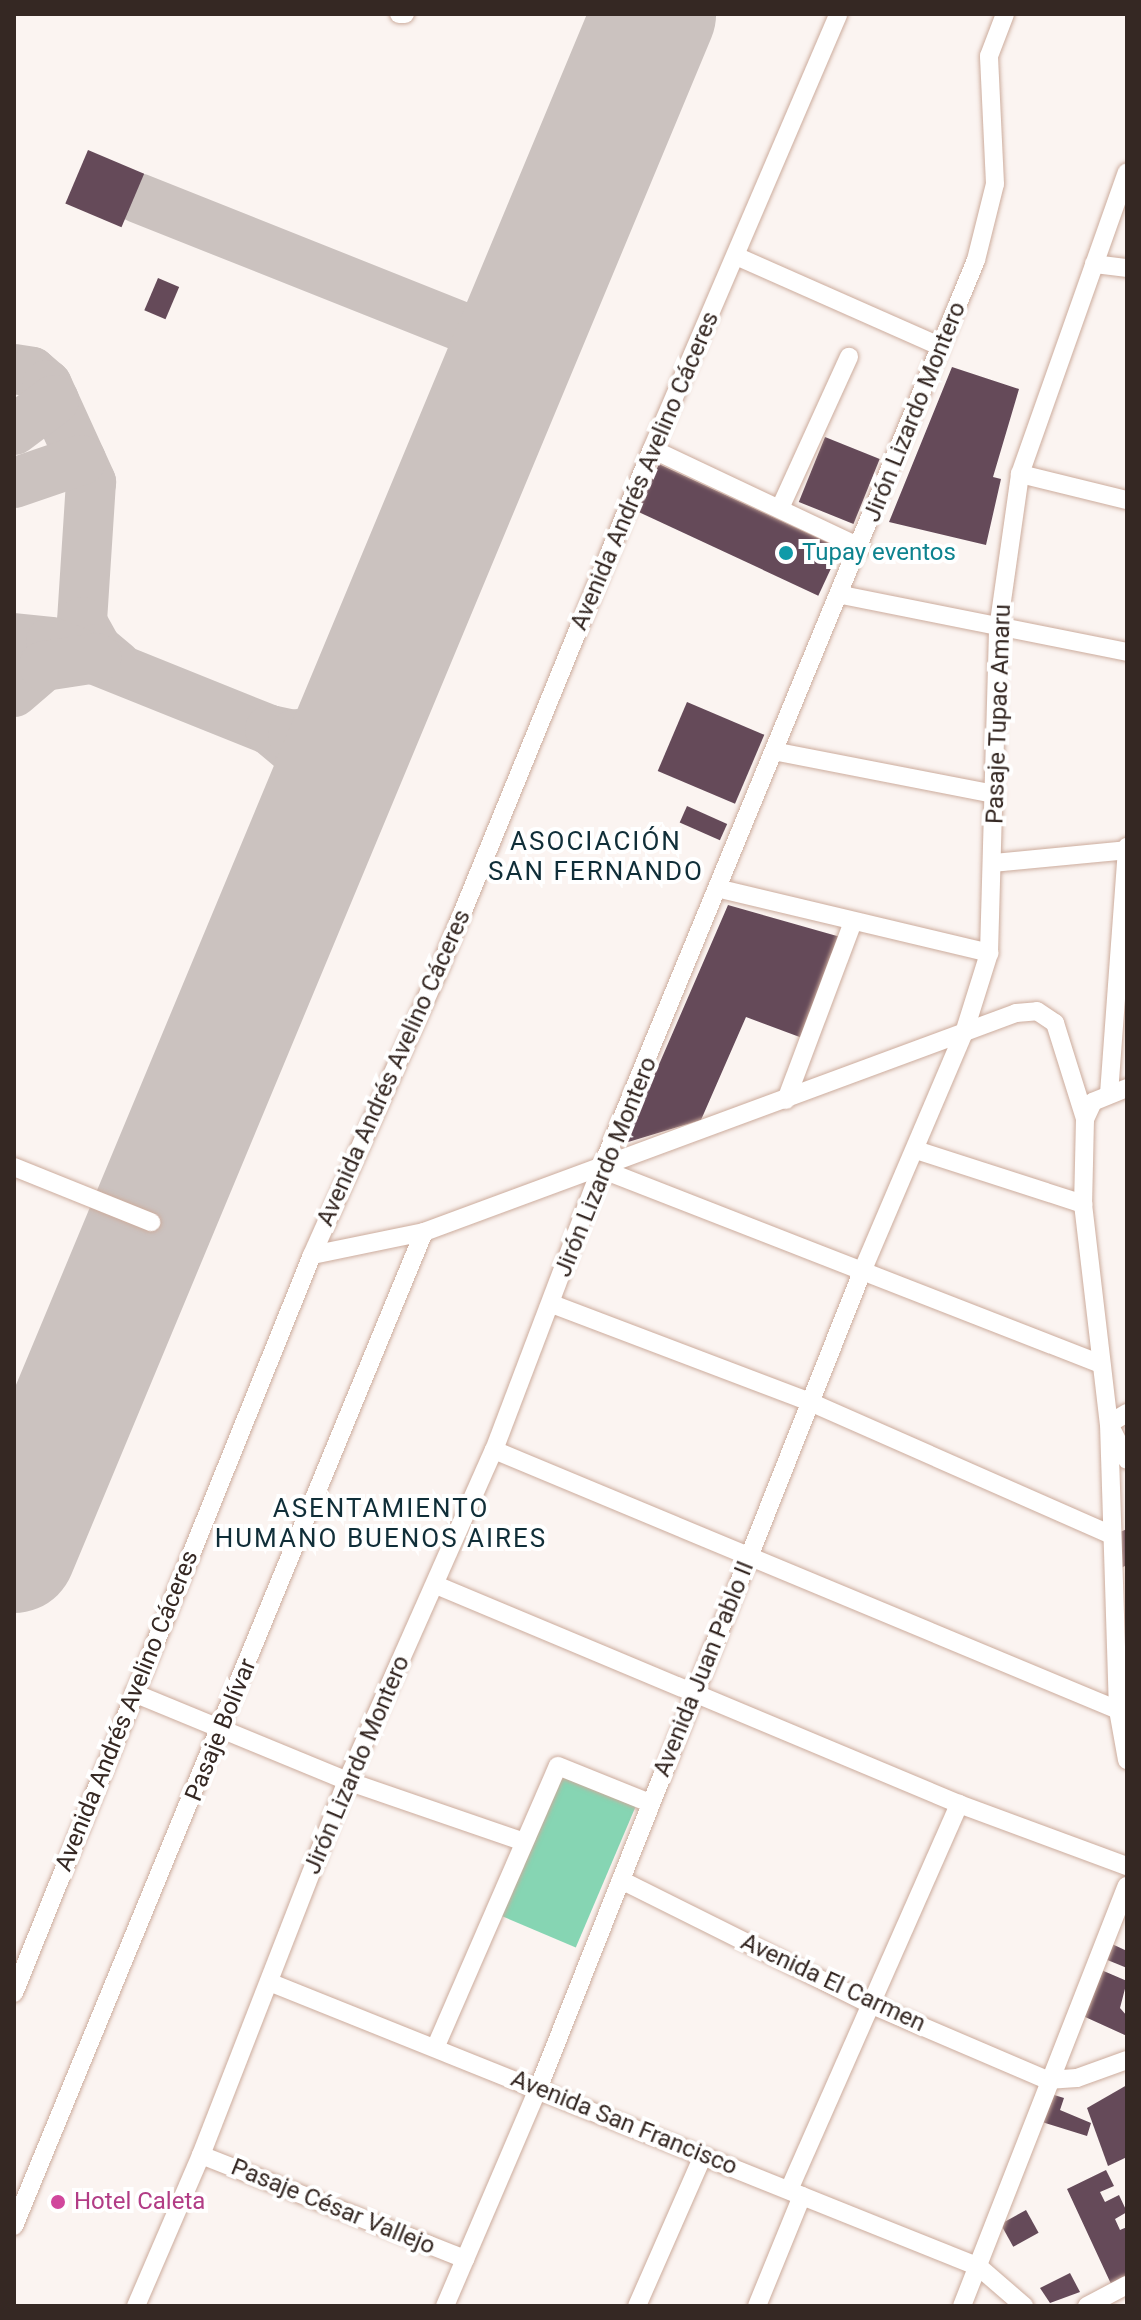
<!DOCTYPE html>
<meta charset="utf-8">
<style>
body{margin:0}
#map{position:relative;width:1141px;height:2320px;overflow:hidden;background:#fbf4f1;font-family:Roboto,sans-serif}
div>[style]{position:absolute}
.green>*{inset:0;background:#86d5b3;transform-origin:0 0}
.taxiway>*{height:50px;margin:-25px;padding:0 25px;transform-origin:25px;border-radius:25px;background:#cbc2bf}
.runway>*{height:124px;margin:-62px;padding:0 62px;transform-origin:62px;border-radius:62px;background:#cbc2bf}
.building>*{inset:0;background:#654a59;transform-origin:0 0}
.roads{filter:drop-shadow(0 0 2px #ccac9d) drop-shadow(0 0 2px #ccac9d)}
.minor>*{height:18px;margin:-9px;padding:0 9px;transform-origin:9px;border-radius:9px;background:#fff}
.dots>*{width:22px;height:22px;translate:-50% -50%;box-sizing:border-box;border:4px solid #fff;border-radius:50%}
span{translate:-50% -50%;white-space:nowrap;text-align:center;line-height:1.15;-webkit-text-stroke:8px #fff;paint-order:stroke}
.street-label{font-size:24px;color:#352823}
.culture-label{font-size:24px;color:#0d838f}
.left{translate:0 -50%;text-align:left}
.hotel-label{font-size:24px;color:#b23c85}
.neighbourhood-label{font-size:26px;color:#102e38;letter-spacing:2px}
.frame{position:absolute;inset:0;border:16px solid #352823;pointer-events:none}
</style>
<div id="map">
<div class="green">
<i style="left:561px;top:1775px;width:81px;height:153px;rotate:23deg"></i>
</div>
<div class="taxiway">
<i style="left:138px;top:198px;width:406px;rotate:21.7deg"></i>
<i style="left:14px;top:369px;width:18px;rotate:9deg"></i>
<i style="left:32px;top:372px;width:20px;rotate:41deg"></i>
<i style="left:47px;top:385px;width:107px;rotate:65.6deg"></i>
<i style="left:91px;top:482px;width:140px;rotate:93.7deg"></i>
<i style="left:82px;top:622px;width:31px;rotate:61deg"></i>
<i style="left:97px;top:649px;width:26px;rotate:40deg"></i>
<i style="left:14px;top:430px;width:50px;rotate:-36.9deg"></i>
<i style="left:14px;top:483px;width:71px;rotate:-18.9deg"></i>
<i style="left:14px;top:638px;width:37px;rotate:6deg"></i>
<i style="left:51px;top:642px;width:236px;rotate:21.9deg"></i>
<i style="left:270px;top:730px;width:39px;rotate:40deg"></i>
<i style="left:300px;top:755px;width:24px;rotate:62deg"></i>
<i style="left:311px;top:776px;width:50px;rotate:84.3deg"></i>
<i style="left:14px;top:692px;width:40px;rotate:-41deg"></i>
<i style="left:44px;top:666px;width:53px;rotate:-8.7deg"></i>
<i style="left:270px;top:730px;width:24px;rotate:12deg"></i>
<i style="left:293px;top:735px;width:32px;rotate:-9deg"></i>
<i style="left:325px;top:730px;width:62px;rotate:-39.8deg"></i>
</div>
<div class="runway">
<i style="left:14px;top:1551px;width:1665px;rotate:-67.39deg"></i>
</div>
<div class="building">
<i style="left:88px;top:150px;width:61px;height:58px;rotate:23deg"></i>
<i style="left:158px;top:278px;width:23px;height:35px;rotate:23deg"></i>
<i style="clip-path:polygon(952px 367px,1019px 389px,993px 477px,1001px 479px,986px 545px,889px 522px)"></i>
<i style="left:825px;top:437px;width:59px;height:70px;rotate:22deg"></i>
<i style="left:659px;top:464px;width:200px;height:52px;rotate:25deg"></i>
<i style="left:687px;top:702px;width:84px;height:75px;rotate:23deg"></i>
<i style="left:687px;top:806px;width:44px;height:18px;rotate:24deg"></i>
<i style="clip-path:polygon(728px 905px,844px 938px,805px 1039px,746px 1017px,701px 1120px,625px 1143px)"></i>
<i style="clip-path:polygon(1127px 1529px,1127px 1565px,1121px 1568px,1120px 1532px)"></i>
<i style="clip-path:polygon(1112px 1944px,1127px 1951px,1127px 1968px,1105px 1959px)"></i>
<i style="clip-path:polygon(1099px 1969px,1127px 1981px,1120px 2008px,1127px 2016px,1127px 2036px,1083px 2016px)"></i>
<i style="clip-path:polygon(1127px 2085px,1127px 2157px,1108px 2166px,1087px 2108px)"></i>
<i style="clip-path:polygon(1051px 2094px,1064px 2098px,1060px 2110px,1091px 2123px,1087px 2136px,1042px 2122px)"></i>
<i style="clip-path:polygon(1106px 2170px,1114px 2186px,1100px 2192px,1105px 2202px,1119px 2195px,1127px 2212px,1115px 2219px,1120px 2230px,1127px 2227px,1127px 2278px,1112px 2286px,1067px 2189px)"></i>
<i style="left:1026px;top:2210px;width:26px;height:29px;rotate:61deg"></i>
<i style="clip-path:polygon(1070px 2273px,1080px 2292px,1050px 2303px,1040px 2288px)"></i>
</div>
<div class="roads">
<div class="minor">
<i style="left:399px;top:14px;width:6px"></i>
<i style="left:736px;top:256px;width:222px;rotate:23.9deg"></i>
<i style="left:1094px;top:264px;width:33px;rotate:7deg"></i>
<i style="left:652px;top:449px;width:231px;rotate:25.3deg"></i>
<i style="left:1020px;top:474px;width:110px;rotate:13.7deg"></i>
<i style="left:781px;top:506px;width:164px;rotate:-65.5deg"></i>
<i style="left:842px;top:595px;width:291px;rotate:11.3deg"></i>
<i style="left:778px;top:752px;width:221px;rotate:11deg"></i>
<i style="left:993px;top:863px;width:135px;rotate:-5.5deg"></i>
<i style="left:721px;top:889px;width:276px;rotate:13.4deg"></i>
<i style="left:1127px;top:1088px;width:37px;rotate:158deg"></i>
<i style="left:1093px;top:1102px;width:19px;rotate:115deg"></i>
<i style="left:1085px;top:1119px;width:85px;rotate:91.3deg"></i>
<i style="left:1083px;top:1204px;width:222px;rotate:83.3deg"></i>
<i style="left:1109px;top:1424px;width:286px;rotate:88.2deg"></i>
<i style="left:1118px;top:1710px;width:51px;rotate:79.8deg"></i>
<i style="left:1109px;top:1094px;width:248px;rotate:-85.8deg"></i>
<i style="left:786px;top:1100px;width:188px;rotate:-69.4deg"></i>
<i style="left:916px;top:1150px;width:176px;rotate:17.9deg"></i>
<i style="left:14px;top:1167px;width:148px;rotate:21.9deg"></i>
<i style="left:601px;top:1169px;width:534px;rotate:21.32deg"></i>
<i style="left:312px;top:1255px;width:114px;rotate:-11.6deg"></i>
<i style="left:424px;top:1232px;width:631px;rotate:-20.3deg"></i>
<i style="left:1016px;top:1013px;width:21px;rotate:-5deg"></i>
<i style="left:1037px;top:1011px;width:22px;rotate:34deg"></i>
<i style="left:1055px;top:1023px;width:101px;rotate:72.6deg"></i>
<i style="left:552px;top:1304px;width:276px;rotate:20.8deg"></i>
<i style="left:810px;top:1402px;width:329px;rotate:23.8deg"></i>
<i style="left:1127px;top:1413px;width:21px;rotate:149deg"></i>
<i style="left:1109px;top:1424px;width:40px;rotate:63.4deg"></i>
<i style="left:494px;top:1450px;width:676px;rotate:22.62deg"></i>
<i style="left:436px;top:1585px;width:567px;rotate:22.72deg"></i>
<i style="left:959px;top:1804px;width:179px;rotate:20.3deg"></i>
<i style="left:134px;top:1693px;width:230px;rotate:22.4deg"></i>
<i style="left:347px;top:1781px;width:187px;rotate:19deg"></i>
<i style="left:621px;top:1880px;width:280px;rotate:26.5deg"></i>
<i style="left:872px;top:2005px;width:190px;rotate:23.2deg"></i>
<i style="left:1047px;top:2080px;width:30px;rotate:-4deg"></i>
<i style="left:1077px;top:2078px;width:53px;rotate:-19.8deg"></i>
<i style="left:269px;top:1982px;width:765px;rotate:21.87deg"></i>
<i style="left:979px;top:2267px;width:60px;rotate:40.9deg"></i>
<i style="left:14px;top:1993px;width:796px;rotate:-68.01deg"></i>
<i style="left:312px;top:1255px;width:317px;rotate:-66deg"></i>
<i style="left:441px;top:965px;width:557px;rotate:-67.76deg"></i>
<i style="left:652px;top:449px;width:473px;rotate:-66.8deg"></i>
<i style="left:436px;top:2046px;width:305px;rotate:-66.5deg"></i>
<i style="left:558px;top:1766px;width:99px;rotate:21.9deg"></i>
<i style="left:201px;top:2155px;width:284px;rotate:21.5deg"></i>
<i style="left:789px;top:2190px;width:422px;rotate:-66.2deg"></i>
<i style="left:14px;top:2226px;width:1075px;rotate:-67.59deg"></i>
<i style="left:136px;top:2306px;width:164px;rotate:-66.7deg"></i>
<i style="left:201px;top:2155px;width:401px;rotate:-68.7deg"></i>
<i style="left:347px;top:1781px;width:362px;rotate:-66.1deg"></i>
<i style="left:494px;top:1450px;width:301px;rotate:-69.2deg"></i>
<i style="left:601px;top:1169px;width:983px;rotate:-67.58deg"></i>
<i style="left:976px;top:260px;width:78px;rotate:-76deg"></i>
<i style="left:995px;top:184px;width:128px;rotate:-92.7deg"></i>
<i style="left:989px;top:56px;width:45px;rotate:-69.1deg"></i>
<i style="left:445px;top:2306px;width:236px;rotate:-66.8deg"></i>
<i style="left:538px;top:2089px;width:884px;rotate:-68.37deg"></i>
<i style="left:864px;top:1267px;width:254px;rotate:-66.9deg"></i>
<i style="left:964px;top:1033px;width:84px;rotate:-72.6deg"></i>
<i style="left:989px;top:953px;width:324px;rotate:-88.4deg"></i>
<i style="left:998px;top:629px;width:157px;rotate:-81.9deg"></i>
<i style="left:1020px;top:474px;width:320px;rotate:-70.5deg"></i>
<i style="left:637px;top:2306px;width:164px;rotate:-66.3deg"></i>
<i style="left:757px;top:2306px;width:119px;rotate:-67.8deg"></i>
<i style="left:962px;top:2306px;width:451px;rotate:-68.6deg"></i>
<i style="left:1087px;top:2306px;width:45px;rotate:-27.7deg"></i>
</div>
</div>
<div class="dots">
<i style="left:786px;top:553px;background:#0f9aa8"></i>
<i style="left:58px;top:2202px;background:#d1479c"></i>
</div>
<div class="street-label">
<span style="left:915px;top:412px;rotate:-68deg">Jirón Lizardo Montero</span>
<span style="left:645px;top:471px;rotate:-67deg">Avenida Andrés Avelino Cáceres</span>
<span style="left:999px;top:714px;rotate:-88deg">Pasaje Tupac Amaru</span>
<span style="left:394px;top:1068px;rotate:-66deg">Avenida Andrés Avelino Cáceres</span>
<span style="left:606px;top:1167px;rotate:-68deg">Jirón Lizardo Montero</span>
<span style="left:704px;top:1669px;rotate:-68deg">Avenida Juan Pablo II</span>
<span style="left:127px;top:1711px;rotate:-68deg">Avenida Andrés Avelino Cáceres</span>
<span style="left:221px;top:1730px;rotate:-68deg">Pasaje Bolívar</span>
<span style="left:357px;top:1765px;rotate:-67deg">Jirón Lizardo Montero</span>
<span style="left:833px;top:1983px;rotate:25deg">Avenida El Carmen</span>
<span style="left:624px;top:2123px;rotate:22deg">Avenida San Francisco</span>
<span style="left:333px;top:2207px;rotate:22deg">Pasaje César Vallejo</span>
</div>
<div class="culture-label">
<span class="left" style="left:802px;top:553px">Tupay eventos</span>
</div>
<div class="hotel-label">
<span class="left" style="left:74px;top:2202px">Hotel Caleta</span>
</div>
<div class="neighbourhood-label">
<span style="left:596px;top:857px">ASOCIACIÓN<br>SAN FERNANDO</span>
<span style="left:381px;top:1524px">ASENTAMIENTO<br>HUMANO BUENOS AIRES</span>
</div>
<div class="frame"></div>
</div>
